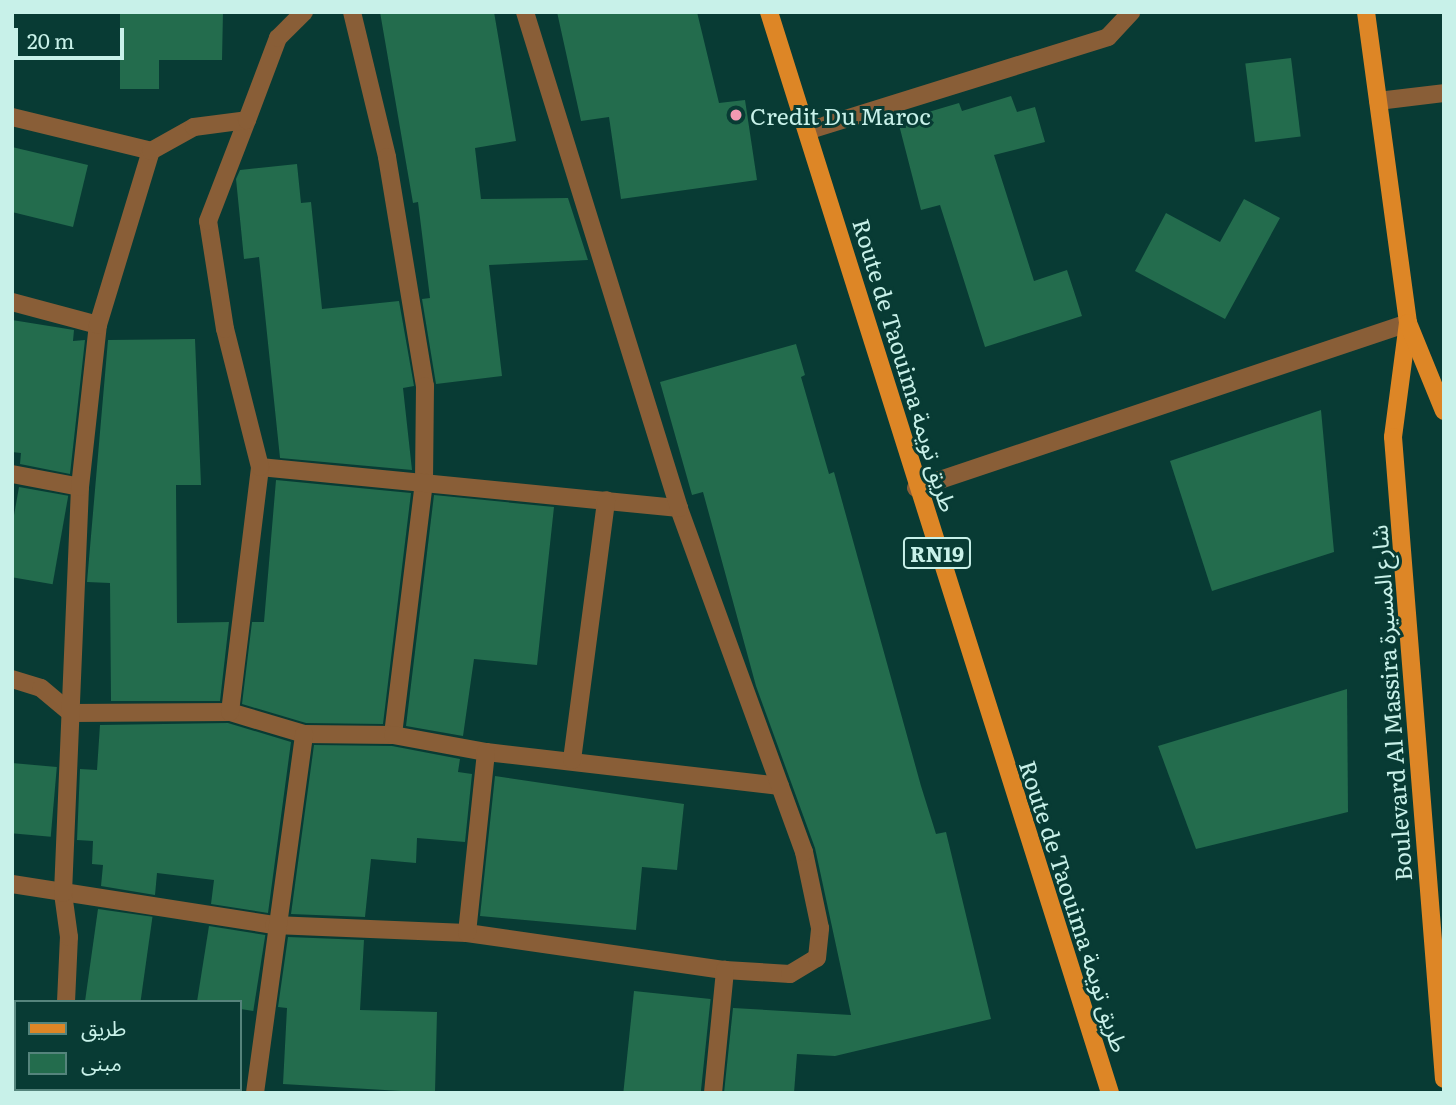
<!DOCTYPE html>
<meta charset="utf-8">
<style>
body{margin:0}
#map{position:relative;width:1456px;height:1105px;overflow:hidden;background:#083b34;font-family:Literata,"Noto Sans Arabic",serif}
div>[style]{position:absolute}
.building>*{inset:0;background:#236c4d;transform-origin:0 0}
.minor>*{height:18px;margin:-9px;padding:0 9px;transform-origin:9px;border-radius:9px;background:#895e37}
.major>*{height:18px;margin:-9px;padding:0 9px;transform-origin:9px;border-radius:9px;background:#dd8626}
.dots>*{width:19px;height:19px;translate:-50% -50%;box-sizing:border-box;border:4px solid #083b34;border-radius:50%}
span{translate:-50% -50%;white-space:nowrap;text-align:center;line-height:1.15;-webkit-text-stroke:6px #083b34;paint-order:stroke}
.shield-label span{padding:2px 5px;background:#083b34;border:2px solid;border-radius:5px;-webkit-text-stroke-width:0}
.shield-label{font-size:21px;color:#c8f1e9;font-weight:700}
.poi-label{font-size:23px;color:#c8f1e9}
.left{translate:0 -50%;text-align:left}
.street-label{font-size:23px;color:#c8f1e9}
.frame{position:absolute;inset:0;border:14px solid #c8f1e9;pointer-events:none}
.legend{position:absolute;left:14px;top:1000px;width:228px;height:91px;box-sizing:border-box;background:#083b34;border:2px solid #55847c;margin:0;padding:9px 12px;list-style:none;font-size:21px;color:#c8f1e9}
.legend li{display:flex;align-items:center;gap:14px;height:35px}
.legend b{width:35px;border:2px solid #55847c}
.scale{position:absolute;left:14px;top:28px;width:110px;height:32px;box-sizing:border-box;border:4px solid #c8f1e9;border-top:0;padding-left:9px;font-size:21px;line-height:24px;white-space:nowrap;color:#c8f1e9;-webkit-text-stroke:5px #083b34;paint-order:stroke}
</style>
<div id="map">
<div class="building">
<i style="clip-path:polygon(120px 12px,223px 12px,222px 60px,159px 60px,159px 89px,120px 89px)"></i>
<i style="clip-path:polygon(380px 12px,494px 12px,516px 141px,475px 148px,481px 199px,568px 198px,588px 260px,489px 265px,502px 376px,436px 384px,422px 299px,430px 298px,418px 202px,413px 203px)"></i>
<i style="clip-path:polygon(557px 12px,697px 12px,719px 103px,745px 100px,757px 180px,621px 199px,609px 117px,581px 121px)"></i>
<i style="left:1291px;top:58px;width:79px;height:46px;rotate:83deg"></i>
<i style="clip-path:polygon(1011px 96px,1017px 112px,1035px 107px,1045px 142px,994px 155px,1034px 281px,1067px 270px,1082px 316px,985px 347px,940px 205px,921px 210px,898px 121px,959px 103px,962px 111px)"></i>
<i style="clip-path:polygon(12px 147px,88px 165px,73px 227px,12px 212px)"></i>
<i style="clip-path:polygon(297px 164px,301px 203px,311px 202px,322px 309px,399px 301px,414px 386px,403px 388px,412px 470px,280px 458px,259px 257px,244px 259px,236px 179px,240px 170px)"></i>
<i style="clip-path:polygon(1244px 199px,1280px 218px,1225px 319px,1135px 271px,1166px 213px,1220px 242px)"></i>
<i style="clip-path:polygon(12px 320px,74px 330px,73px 341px,85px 340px,70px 474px,20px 464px,21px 453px,12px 452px)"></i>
<i style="clip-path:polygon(195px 339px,201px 485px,176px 485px,177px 623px,229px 622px,220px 701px,111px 701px,110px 583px,87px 582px,108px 340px)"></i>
<i style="clip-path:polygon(796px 344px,805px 375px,801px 377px,829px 474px,834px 472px,921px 786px,936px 834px,946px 832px,991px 1019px,835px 1056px,797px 1054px,794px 1093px,724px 1093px,733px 1008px,851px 1015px,815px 848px,756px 686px,703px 492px,692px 495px,660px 382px)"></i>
<i style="clip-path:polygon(1321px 410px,1334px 552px,1212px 591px,1170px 461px)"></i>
<i style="clip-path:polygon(276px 480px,411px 493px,383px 724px,306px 723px,242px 704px,252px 622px,264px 622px)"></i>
<i style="left:19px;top:487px;width:50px;height:90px;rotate:10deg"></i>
<i style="clip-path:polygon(434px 495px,554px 507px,537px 665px,474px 659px,463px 736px,406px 726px)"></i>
<i style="clip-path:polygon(1347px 689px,1348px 812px,1196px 849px,1158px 746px)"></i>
<i style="clip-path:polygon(228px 723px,291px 742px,268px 913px,211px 904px,214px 880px,157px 873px,155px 895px,101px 886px,103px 865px,92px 864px,93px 841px,77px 840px,80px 769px,97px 770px,100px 725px)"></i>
<i style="clip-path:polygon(314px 745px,392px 746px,460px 759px,458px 772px,472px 774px,465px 842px,417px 838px,416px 863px,371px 859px,365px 917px,291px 914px)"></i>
<i style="left:12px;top:763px;width:45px;height:70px;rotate:5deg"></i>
<i style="clip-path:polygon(495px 776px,684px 804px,677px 870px,642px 867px,636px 930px,480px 916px)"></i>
<i style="left:98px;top:909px;width:55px;height:94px;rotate:8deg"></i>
<i style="left:209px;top:926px;width:57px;height:77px;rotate:9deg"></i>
<i style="clip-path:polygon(288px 937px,364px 940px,360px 1010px,437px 1012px,435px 1093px,283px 1084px,287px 1008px,278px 1007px)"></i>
<i style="left:634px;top:991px;width:77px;height:103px;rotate:6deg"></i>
</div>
<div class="minor">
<i style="left:352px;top:12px;width:149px;rotate:76.4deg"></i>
<i style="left:387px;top:157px;width:232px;rotate:80.6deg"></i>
<i style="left:425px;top:386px;width:96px;rotate:90.6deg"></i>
<i style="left:424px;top:482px;width:255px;rotate:97deg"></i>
<i style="left:1378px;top:101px;width:66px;rotate:-6.9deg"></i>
<i style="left:12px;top:117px;width:143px;rotate:13.7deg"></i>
<i style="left:810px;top:130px;width:312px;rotate:-17.3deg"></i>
<i style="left:1108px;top:37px;width:34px;rotate:-47deg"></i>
<i style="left:12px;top:302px;width:89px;rotate:15deg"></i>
<i style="left:260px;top:467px;width:421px;rotate:5.6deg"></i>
<i style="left:12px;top:474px;width:69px;rotate:10.8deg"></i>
<i style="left:916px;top:488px;width:519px;rotate:-18.54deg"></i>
<i style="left:12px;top:679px;width:30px;rotate:17deg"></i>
<i style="left:41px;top:688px;width:39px;rotate:40deg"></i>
<i style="left:71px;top:713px;width:159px;rotate:-0.4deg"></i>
<i style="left:230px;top:712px;width:77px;rotate:16.6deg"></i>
<i style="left:304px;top:734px;width:89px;rotate:0.6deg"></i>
<i style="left:393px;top:735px;width:95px;rotate:10.4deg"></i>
<i style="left:486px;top:752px;width:296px;rotate:6.6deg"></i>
<i style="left:230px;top:712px;width:247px;rotate:-83deg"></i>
<i style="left:260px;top:467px;width:142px;rotate:-104.2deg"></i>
<i style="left:225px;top:329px;width:109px;rotate:-98.9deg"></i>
<i style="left:208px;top:221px;width:108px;rotate:-68.9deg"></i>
<i style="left:572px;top:760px;width:262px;rotate:-82.5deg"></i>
<i style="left:12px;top:884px;width:265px;rotate:8.9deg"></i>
<i style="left:274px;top:925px;width:193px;rotate:2.4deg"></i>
<i style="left:467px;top:933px;width:261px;rotate:8.2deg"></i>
<i style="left:725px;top:970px;width:65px;rotate:3.5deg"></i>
<i style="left:790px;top:974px;width:31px;rotate:-31deg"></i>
<i style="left:817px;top:958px;width:30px;rotate:-84deg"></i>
<i style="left:820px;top:928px;width:78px;rotate:-101.9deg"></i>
<i style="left:804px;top:852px;width:366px;rotate:-110deg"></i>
<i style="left:679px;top:508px;width:519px;rotate:-107.25deg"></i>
<i style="left:467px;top:933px;width:182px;rotate:-84deg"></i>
<i style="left:66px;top:1002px;width:65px;rotate:-87.4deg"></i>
<i style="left:69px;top:937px;width:44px;rotate:-97.8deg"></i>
<i style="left:63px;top:893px;width:406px;rotate:-87.6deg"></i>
<i style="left:80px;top:487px;width:163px;rotate:-83.7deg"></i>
<i style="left:98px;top:325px;width:182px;rotate:-73.1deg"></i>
<i style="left:151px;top:151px;width:49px;rotate:-29.2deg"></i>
<i style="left:194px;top:127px;width:53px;rotate:-7.5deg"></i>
<i style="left:247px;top:120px;width:88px;rotate:-69.3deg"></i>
<i style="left:278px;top:38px;width:37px;rotate:-45deg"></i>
<i style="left:99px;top:1089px;width:27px;rotate:8deg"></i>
<i style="left:61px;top:1093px;width:4px;rotate:-76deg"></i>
<i style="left:255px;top:1093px;width:362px;rotate:-82.2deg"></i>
<i style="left:713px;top:1093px;width:124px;rotate:-84.4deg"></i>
</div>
<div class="major">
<i style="left:769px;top:12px;width:1134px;rotate:72.49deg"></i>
<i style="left:1366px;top:12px;width:314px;rotate:82.3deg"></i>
<i style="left:1408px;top:323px;width:115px;rotate:97.5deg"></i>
<i style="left:1393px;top:437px;width:644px;rotate:85.46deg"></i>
<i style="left:1408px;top:323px;width:95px;rotate:67.8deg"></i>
</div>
<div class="dots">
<i style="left:736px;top:115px;background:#f19ab2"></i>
</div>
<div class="shield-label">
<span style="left:937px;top:553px">RN19</span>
</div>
<div class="poi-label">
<span class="left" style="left:750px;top:115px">Credit Du Maroc</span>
</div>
<div class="street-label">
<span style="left:906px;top:365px;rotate:73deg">Route de Taouima طريق تويمة</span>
<span style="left:1390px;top:703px;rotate:-94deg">Boulevard Al Massira شارع المسيرة</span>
<span style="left:1075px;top:906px;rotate:72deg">Route de Taouima طريق تويمة</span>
</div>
<div class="frame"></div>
<ul class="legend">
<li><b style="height:9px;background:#dd8626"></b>طريق</li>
<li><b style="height:19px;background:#236c4d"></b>مبنى</li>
</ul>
<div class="scale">20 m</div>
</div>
